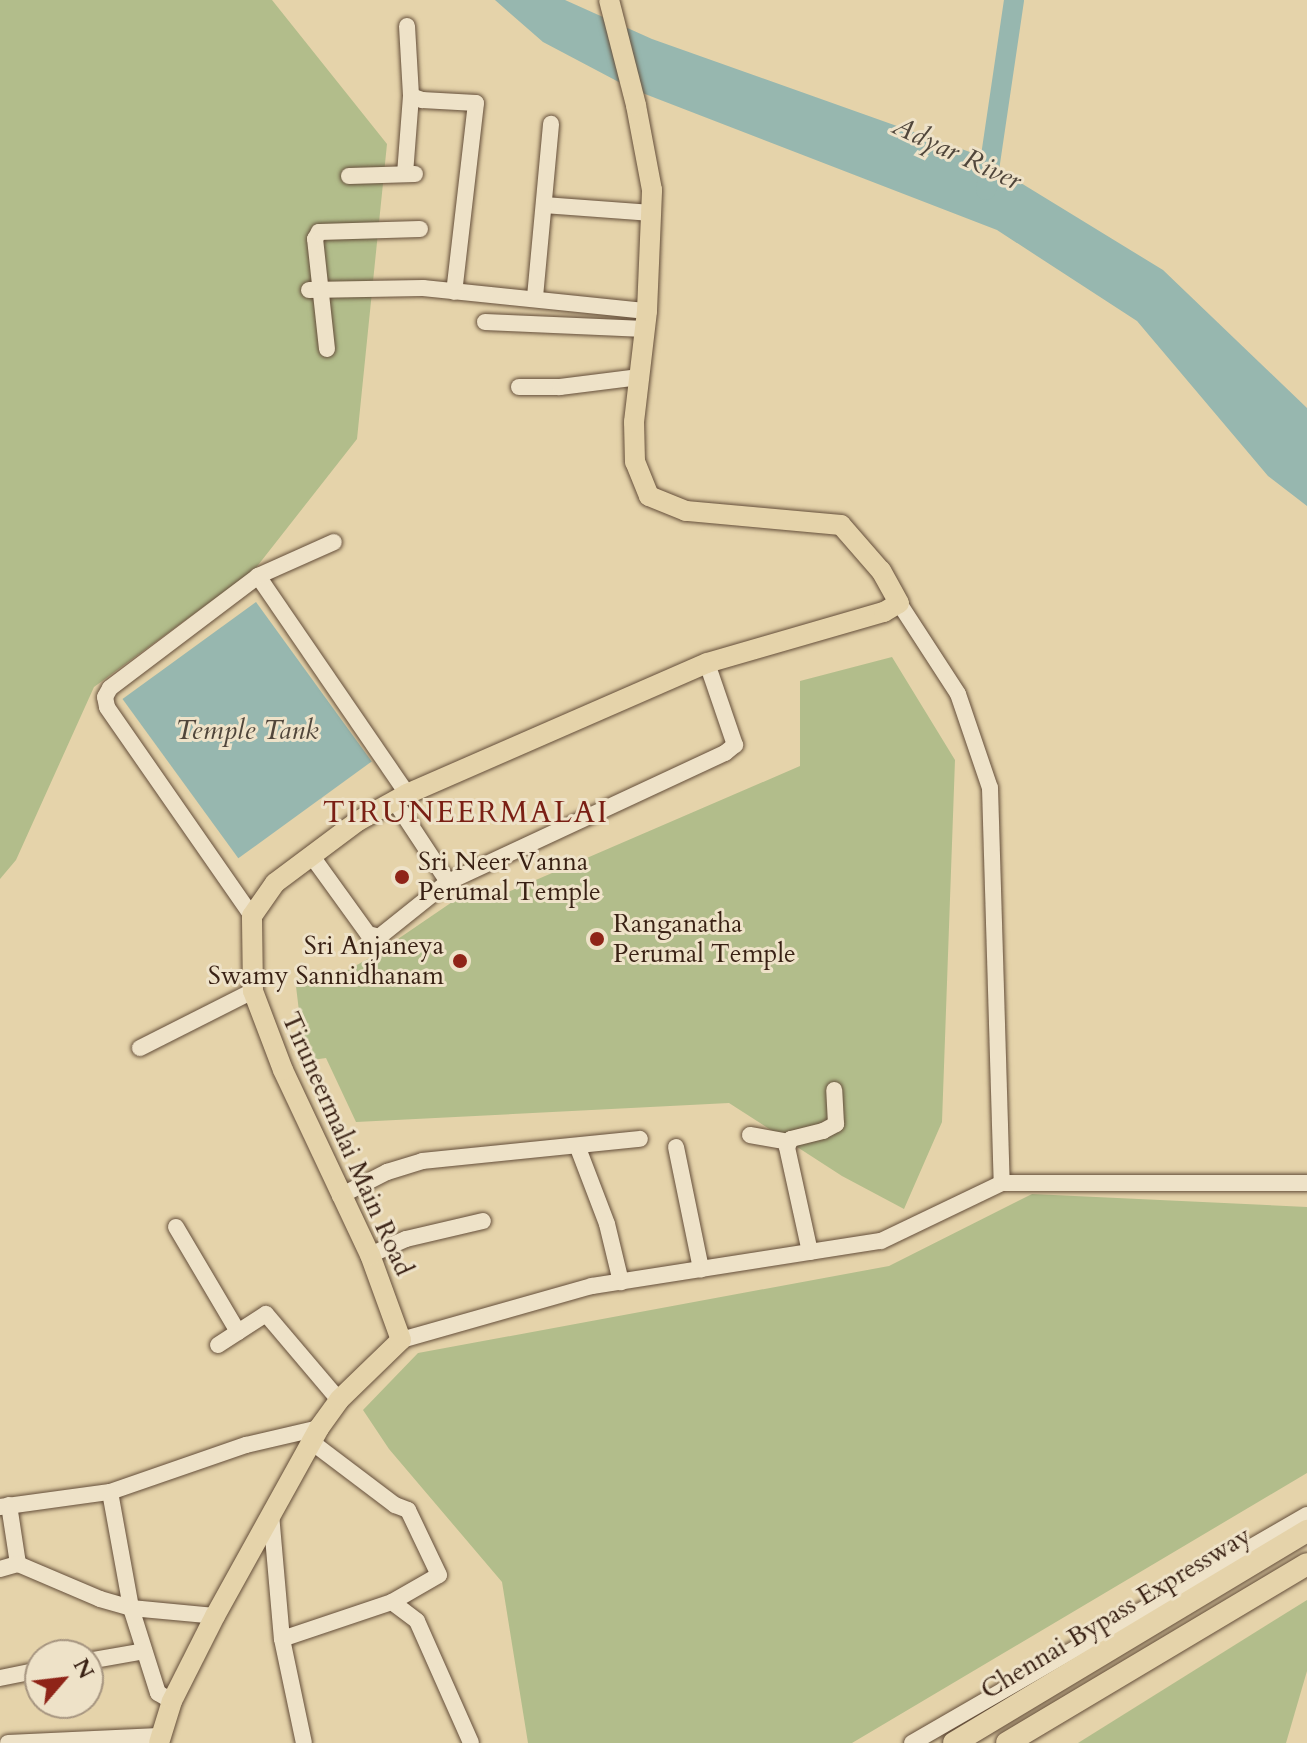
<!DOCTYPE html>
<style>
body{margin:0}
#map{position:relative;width:1307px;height:1743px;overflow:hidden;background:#e5d3aa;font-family:Cardo,serif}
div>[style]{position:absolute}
.green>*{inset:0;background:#b2bd8b}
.water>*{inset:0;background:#97b7af;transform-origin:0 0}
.river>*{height:20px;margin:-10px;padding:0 10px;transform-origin:10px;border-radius:10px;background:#97b7af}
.roads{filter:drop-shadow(0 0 2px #644e3a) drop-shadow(0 0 2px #644e3a)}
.minor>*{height:16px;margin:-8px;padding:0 8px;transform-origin:8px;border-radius:8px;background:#eee2c8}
.major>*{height:20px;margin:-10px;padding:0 10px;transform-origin:10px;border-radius:10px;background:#e5d3aa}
.highway>*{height:22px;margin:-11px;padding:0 11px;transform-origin:11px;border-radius:11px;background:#e5d3aa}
.dots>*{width:22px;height:22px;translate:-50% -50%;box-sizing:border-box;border:4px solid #eee2c8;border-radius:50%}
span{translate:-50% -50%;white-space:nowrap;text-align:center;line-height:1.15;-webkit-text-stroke:6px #eee2c8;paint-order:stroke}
.poi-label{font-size:26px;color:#392114}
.left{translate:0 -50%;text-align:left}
.right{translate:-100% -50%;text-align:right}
.street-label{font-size:26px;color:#392114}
.water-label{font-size:28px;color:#50463b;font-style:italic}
.quarter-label{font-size:30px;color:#7a1f14;letter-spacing:2px}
.north{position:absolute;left:24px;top:1639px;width:80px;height:80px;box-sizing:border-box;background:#eee2c8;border:2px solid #a69580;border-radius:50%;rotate:62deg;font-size:22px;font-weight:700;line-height:32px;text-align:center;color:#392114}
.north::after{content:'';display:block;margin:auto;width:28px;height:36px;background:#8f2418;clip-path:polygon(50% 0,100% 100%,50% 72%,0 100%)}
</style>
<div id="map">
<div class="green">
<i style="clip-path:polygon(0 0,272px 0,387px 144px,357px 439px,255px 569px,94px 687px,16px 860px,0 879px)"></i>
<i style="clip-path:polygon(892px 657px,955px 760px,942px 1122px,904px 1209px,842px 1176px,729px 1103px,356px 1122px,326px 1058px,305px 1061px,295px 978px,330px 980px,373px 956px,458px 898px,492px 899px,800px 766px,800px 681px)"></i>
<i style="clip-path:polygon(1032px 1194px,1307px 1207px,1307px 1473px,852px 1743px,528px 1743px,502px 1582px,389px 1449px,363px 1410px,418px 1353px,889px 1266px)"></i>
<i style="clip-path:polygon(1307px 1600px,1307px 1671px,1286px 1743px,1078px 1743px)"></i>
</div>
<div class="water">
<i style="clip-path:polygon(495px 0,565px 0,652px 39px,970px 152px,1163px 270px,1307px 408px,1307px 506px,1268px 476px,1137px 321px,997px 230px,632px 89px,543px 42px)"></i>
<i style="left:256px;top:602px;width:197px;height:165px;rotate:54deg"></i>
</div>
<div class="river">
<i style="left:986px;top:190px;width:192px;rotate:-81.6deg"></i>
</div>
<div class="roads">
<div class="minor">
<i style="left:407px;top:26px;width:70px;rotate:86.7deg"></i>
<i style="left:411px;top:96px;width:12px;rotate:20deg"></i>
<i style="left:422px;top:100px;width:54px;rotate:3.2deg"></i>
<i style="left:476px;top:103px;width:190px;rotate:96.6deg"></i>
<i style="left:405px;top:174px;width:78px;rotate:-85.6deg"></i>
<i style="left:349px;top:176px;width:66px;rotate:-1.7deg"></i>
<i style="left:545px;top:205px;width:106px;rotate:4.3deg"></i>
<i style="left:309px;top:290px;width:114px;rotate:-1deg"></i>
<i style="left:423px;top:288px;width:225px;rotate:5.9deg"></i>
<i style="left:535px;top:297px;width:174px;rotate:-84.7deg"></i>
<i style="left:485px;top:322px;width:160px;rotate:2.5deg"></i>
<i style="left:327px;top:349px;width:111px;rotate:-96.2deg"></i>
<i style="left:315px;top:239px;width:8px;rotate:-60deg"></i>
<i style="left:319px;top:232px;width:101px;rotate:-1.7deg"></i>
<i style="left:519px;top:387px;width:41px"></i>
<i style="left:560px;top:387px;width:80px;rotate:-7.2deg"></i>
<i style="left:258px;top:576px;width:264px;rotate:55.6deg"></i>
<i style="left:899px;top:603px;width:108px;rotate:57deg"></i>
<i style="left:958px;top:694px;width:99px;rotate:71.2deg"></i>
<i style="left:990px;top:788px;width:395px;rotate:88.3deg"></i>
<i style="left:394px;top:800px;width:98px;rotate:56.6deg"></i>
<i style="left:311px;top:855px;width:97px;rotate:54.2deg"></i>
<i style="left:368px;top:934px;width:11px;rotate:15deg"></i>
<i style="left:379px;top:937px;width:88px;rotate:-38.6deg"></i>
<i style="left:448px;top:882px;width:306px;rotate:-25deg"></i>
<i style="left:725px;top:753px;width:13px;rotate:-39deg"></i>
<i style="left:735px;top:745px;width:87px;rotate:-108.9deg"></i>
<i style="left:252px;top:916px;width:254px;rotate:-124.8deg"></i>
<i style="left:107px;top:707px;width:10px;rotate:-101deg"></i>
<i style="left:105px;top:697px;width:10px;rotate:-61deg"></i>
<i style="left:110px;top:688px;width:186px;rotate:-37.1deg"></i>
<i style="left:258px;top:576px;width:83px;rotate:-24.1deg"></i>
<i style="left:140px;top:1048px;width:127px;rotate:-26.8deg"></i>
<i style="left:750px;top:1135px;width:39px;rotate:10deg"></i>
<i style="left:676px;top:1147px;width:125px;rotate:78.4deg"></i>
<i style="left:578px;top:1148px;width:81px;rotate:69.1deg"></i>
<i style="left:607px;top:1224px;width:60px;rotate:76.4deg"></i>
<i style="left:340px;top:1196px;width:53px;rotate:-27.1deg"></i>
<i style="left:387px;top:1172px;width:37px;rotate:-17deg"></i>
<i style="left:422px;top:1161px;width:219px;rotate:-5.8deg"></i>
<i style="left:176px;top:1227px;width:122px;rotate:59.4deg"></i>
<i style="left:810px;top:1252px;width:107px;rotate:-102.4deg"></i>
<i style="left:787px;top:1147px;width:9px;rotate:-63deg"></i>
<i style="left:791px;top:1139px;width:33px;rotate:-14deg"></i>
<i style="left:823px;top:1131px;width:15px;rotate:-28deg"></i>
<i style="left:836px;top:1124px;width:34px;rotate:-93deg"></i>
<i style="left:370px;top:1255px;width:39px;rotate:-24deg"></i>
<i style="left:406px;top:1239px;width:79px;rotate:-13.2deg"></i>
<i style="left:401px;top:1340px;width:198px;rotate:-15.8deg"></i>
<i style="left:592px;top:1286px;width:292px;rotate:-8.9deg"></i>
<i style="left:881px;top:1241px;width:134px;rotate:-25.6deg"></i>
<i style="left:1002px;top:1183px;width:305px"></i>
<i style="left:218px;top:1345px;width:57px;rotate:-32.9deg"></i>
<i style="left:266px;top:1314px;width:113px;rotate:49.7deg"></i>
<i style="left:110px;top:1492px;width:118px;rotate:79.7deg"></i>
<i style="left:131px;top:1608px;width:89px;rotate:72.4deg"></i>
<i style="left:158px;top:1693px;width:16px;rotate:30deg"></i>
<i style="left:9px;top:1505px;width:60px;rotate:81.3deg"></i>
<i style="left:0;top:1507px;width:111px;rotate:-7.8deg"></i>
<i style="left:110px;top:1492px;width:144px;rotate:-19.1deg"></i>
<i style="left:246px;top:1445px;width:75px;rotate:-13.1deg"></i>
<i style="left:271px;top:1514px;width:125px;rotate:85deg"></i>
<i style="left:282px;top:1639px;width:106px;rotate:78.1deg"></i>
<i style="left:0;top:1569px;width:19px;rotate:-16deg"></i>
<i style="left:18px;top:1564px;width:89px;rotate:23.1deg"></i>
<i style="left:100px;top:1599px;width:32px;rotate:16deg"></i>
<i style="left:131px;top:1608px;width:84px;rotate:5.4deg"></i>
<i style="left:392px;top:1602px;width:31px;rotate:37deg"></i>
<i style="left:417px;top:1621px;width:133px;rotate:66.1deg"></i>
<i style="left:282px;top:1639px;width:116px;rotate:-18.6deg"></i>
<i style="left:392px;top:1602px;width:54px;rotate:-29.9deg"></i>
<i style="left:439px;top:1575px;width:72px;rotate:-115.5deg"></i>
<i style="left:408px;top:1510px;width:14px;rotate:-159deg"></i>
<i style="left:395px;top:1505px;width:103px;rotate:-142.9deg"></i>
<i style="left:88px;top:1661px;width:57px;rotate:-10.1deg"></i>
<i style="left:0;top:1678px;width:41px;rotate:-11.3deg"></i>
<i style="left:8px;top:1743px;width:151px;rotate:-2.7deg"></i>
<i style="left:912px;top:1743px;width:456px;rotate:-30deg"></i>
</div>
<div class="major">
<i style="left:159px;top:1743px;width:44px;rotate:-72.8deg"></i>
<i style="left:172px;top:1701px;width:95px;rotate:-63.2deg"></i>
<i style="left:215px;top:1616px;width:215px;rotate:-61deg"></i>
<i style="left:319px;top:1428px;width:34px;rotate:-54deg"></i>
<i style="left:339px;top:1400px;width:86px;rotate:-44.1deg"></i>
<i style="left:401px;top:1340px;width:90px;rotate:-110deg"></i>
<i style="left:370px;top:1255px;width:204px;rotate:-115.2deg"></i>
<i style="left:283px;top:1070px;width:85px;rotate:-110.8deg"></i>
<i style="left:253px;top:991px;width:75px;rotate:-90.8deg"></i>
<i style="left:252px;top:916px;width:40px;rotate:-55.1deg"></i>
<i style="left:275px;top:883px;width:104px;rotate:-36.8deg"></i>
<i style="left:358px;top:821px;width:56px;rotate:-28.9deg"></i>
<i style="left:407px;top:794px;width:327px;rotate:-23.6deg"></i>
<i style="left:707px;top:663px;width:184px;rotate:-16.1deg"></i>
<i style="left:884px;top:612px;width:17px;rotate:-31deg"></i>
<i style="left:899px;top:603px;width:37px;rotate:-119deg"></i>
<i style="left:881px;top:571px;width:61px;rotate:-131deg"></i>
<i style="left:841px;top:525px;width:156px;rotate:-174.8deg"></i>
<i style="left:686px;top:511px;width:40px;rotate:-158deg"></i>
<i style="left:649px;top:496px;width:37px;rotate:-112deg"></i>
<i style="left:635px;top:462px;width:40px;rotate:-91.4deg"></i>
<i style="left:634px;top:422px;width:112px;rotate:-83.3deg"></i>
<i style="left:647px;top:311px;width:121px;rotate:-87.6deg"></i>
<i style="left:652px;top:190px;width:86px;rotate:-100.7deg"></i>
<i style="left:636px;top:105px;width:108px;rotate:-104.4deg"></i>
</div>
<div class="highway">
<i style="left:954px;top:1743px;width:412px;rotate:-31deg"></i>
<i style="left:1007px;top:1743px;width:349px;rotate:-30.8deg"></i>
</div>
</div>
<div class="dots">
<i style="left:402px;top:877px;background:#8f2418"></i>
<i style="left:597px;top:939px;background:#8f2418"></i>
<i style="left:460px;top:961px;background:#8f2418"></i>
</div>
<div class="poi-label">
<span class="left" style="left:418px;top:877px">Sri Neer Vanna<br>Perumal Temple</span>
<span class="left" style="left:613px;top:939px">Ranganatha<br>Perumal Temple</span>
<span class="right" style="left:444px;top:961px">Sri Anjaneya<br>Swamy Sannidhanam</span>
</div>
<div class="street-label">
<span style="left:347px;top:1144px;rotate:66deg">Tiruneermalai Main Road</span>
<span style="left:1116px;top:1613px;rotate:-31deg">Chennai Bypass Expressway</span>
</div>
<div class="water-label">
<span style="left:957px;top:153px;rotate:25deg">Adyar River</span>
<span style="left:247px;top:730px">Temple Tank</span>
</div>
<div class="quarter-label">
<span style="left:466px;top:813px">TIRUNEERMALAI</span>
</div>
<div class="north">N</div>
</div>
